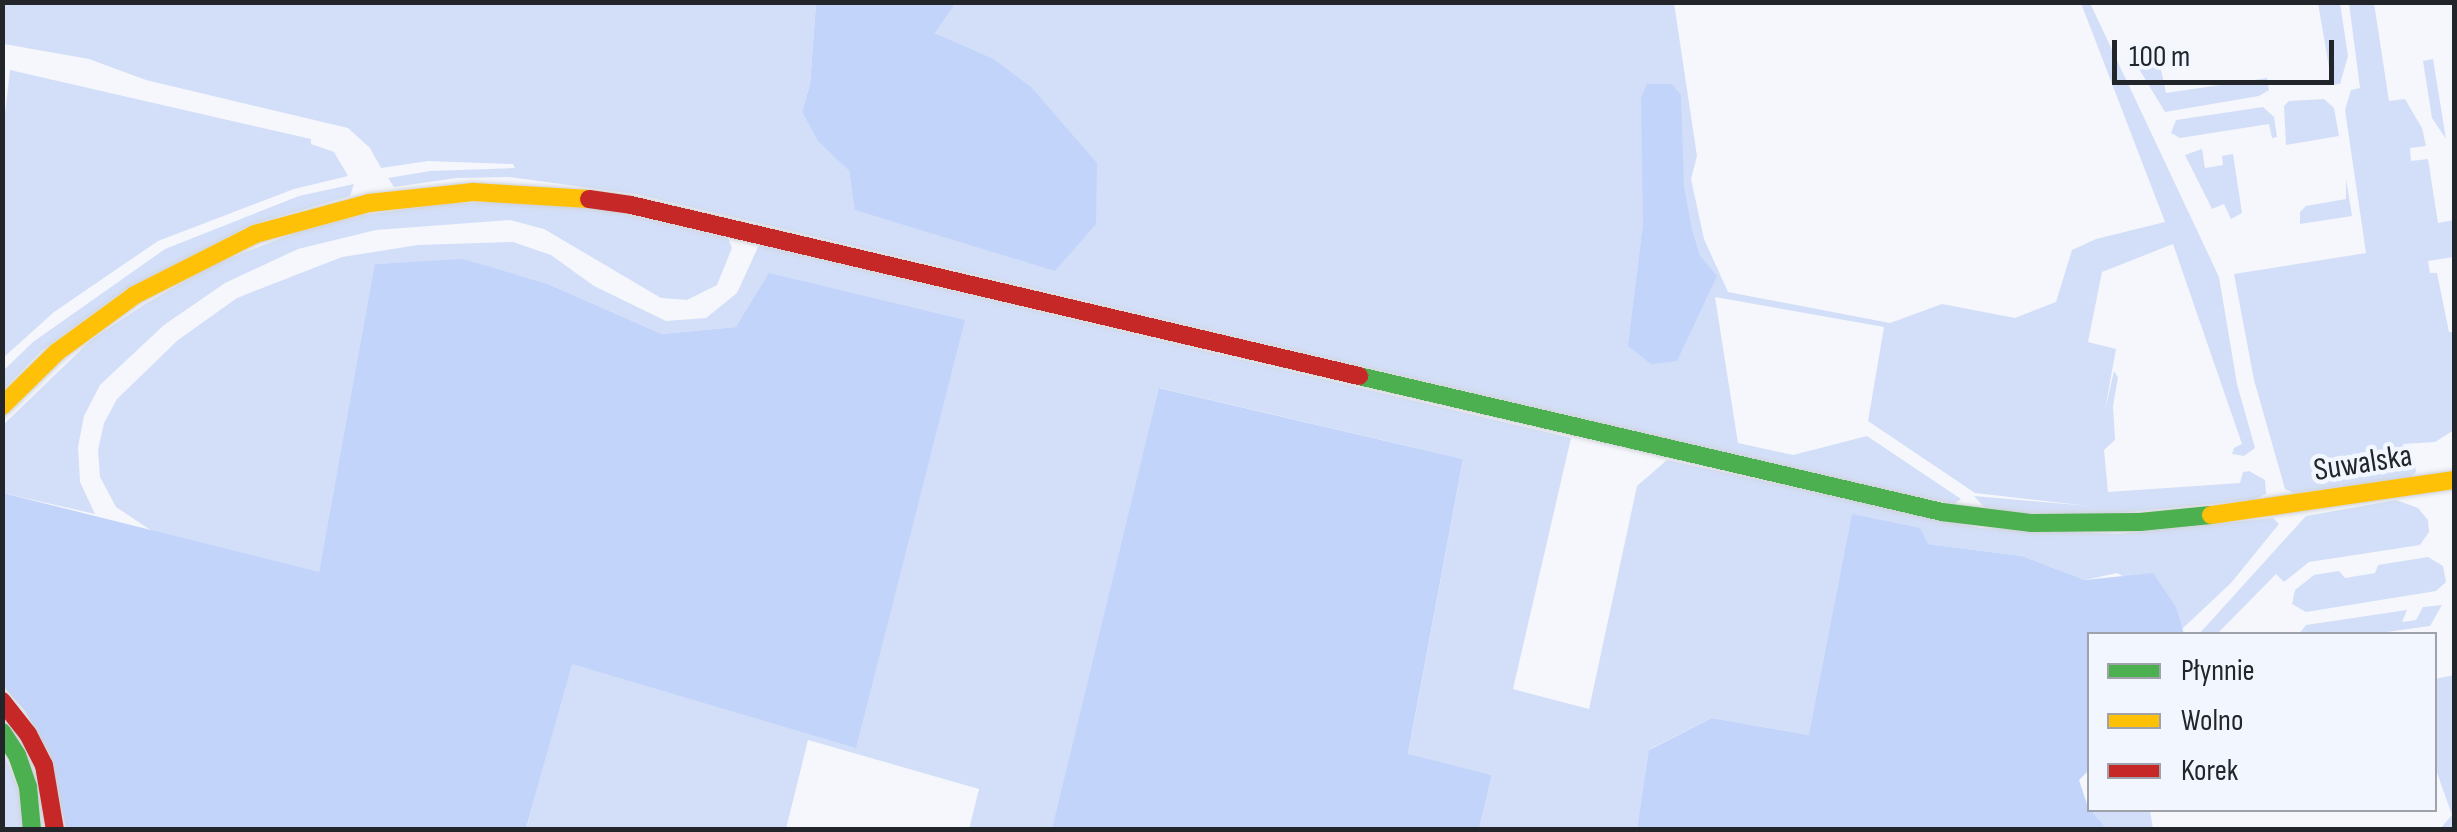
<!DOCTYPE html>
<meta charset="utf-8">
<style>
body{margin:0}
#map{position:relative;width:2457px;height:832px;overflow:hidden;background:#f5f7fc;font-family:"Sofia Sans Condensed",sans-serif}
div>[style]{position:absolute}
.green>*{inset:0;background:#d3dff8}
.forest>*{inset:0;background:#c3d4fb}
.roads{filter:drop-shadow(0 0 2px #cfd1d6) drop-shadow(0 0 2px #cfd1d6)}
.fast>*{height:18px;margin:-9px;padding:0 9px;transform-origin:9px;border-radius:9px;background:#4caf50}
.slow>*{height:18px;margin:-9px;padding:0 9px;transform-origin:9px;border-radius:9px;background:#ffc107}
.jam>*{height:18px;margin:-9px;padding:0 9px;transform-origin:9px;border-radius:9px;background:#c62828}
span{translate:-50% -50%;white-space:nowrap;text-align:center;line-height:1.15;-webkit-text-stroke:9px #f2f6ff;paint-order:stroke}
.street-label{font-size:32px;color:#22252a}
.frame{position:absolute;inset:0;border:5px solid #22252a;pointer-events:none}
.legend{position:absolute;left:2087px;top:632px;width:350px;height:180px;box-sizing:border-box;background:#f2f6ff;border:2px solid #9fa2aa;margin:0;padding:12px 18px;list-style:none;font-size:30px;color:#22252a}
.legend li{display:flex;align-items:center;gap:20px;height:50px}
.legend b{width:50px;border:2px solid #9fa2aa}
.scale{position:absolute;left:2112px;top:40px;width:222px;height:45px;box-sizing:border-box;border:5px solid #22252a;border-top:0;padding-left:12px;font-size:30px;line-height:35px;white-space:nowrap;color:#22252a;-webkit-text-stroke:8px #f2f6ff;paint-order:stroke}
</style>
<div id="map">
<div class="green">
<i style="clip-path:polygon(2px 3px,816px 3px,810px 84px,802px 112px,819px 141px,849px 171px,856px 210px,940px 234px,992px 58px,935px 33px,956px 3px,1674px 3px,1697px 156px,1691px 179px,1704px 239px,1728px 292px,1890px 323px,1942px 304px,2015px 318px,2056px 302px,2072px 250px,2096px 239px,2165px 222px,2081px 3px,2090px 3px,2219px 277px,2237px 384px,2255px 448px,2244px 456px,2232px 454px,2234px 448px,2242px 444px,2173px 244px,2102px 272px,2088px 342px,2116px 349px,2105px 410px,2114px 371px,2118px 377px,2113px 406px,2115px 440px,2104px 450px,2108px 492px,2240px 483px,2243px 472px,2249px 471px,2265px 480px,2266px 494px,2253px 500px,2108px 514px,2020px 513px,1984px 507px,1974px 496px,2089px 506px,1975px 493px,1868px 421px,1884px 327px,1715px 297px,1738px 443px,1793px 455px,1867px 436px,1961px 499px,1954px 504px,1883px 490px,635px 194px,509px 177px,457px 178px,394px 187px,388px 178px,430px 171px,515px 168px,513px 164px,428px 161px,381px 168px,370px 148px,348px 128px,146px 80px,89px 59px,4px 44px)"></i>
<i style="clip-path:polygon(2318px 3px,2340px 3px,2348px 56px,2340px 84px,2332px 85px)"></i>
<i style="clip-path:polygon(2349px 3px,2374px 3px,2389px 101px,2405px 99px,2422px 128px,2426px 146px,2410px 148px,2411px 161px,2428px 159px,2438px 223px,2454px 220px,2454px 257px,2428px 261px,2430px 273px,2437px 273px,2449px 332px,2454px 332px,2454px 430px,2435px 442px,2403px 444px,2405px 459px,2414px 458px,2416px 472px,2410px 478px,2294px 493px,2285px 489px,2254px 380px,2234px 274px,2366px 253px,2345px 110px,2351px 90px,2360px 88px)"></i>
<i style="clip-path:polygon(2158px 55px,2166px 93px,2267px 78px,2269px 90px,2259px 96px,2165px 112px,2139px 69px,2153px 64px)"></i>
<i style="clip-path:polygon(2433px 59px,2446px 139px,2432px 118px,2423px 61px)"></i>
<i style="clip-path:polygon(10px 70px,311px 139px,311px 144px,334px 152px,348px 176px,294px 189px,158px 241px,54px 312px,3px 358px,2px 141px)"></i>
<i style="clip-path:polygon(2324px 99px,2334px 108px,2339px 136px,2286px 145px,2284px 106px,2289px 101px)"></i>
<i style="clip-path:polygon(2263px 107px,2274px 117px,2277px 137px,2272px 138px,2269px 124px,2180px 138px,2171px 133px,2176px 120px)"></i>
<i style="clip-path:polygon(2202px 149px,2205px 168px,2223px 165px,2222px 156px,2233px 154px,2242px 213px,2231px 219px,2224px 204px,2212px 209px,2185px 155px)"></i>
<i style="clip-path:polygon(2346px 179px,2352px 216px,2300px 224px,2300px 212px,2306px 206px,2346px 199px)"></i>
<i style="clip-path:polygon(354px 184px,350px 196px,253px 224px,126px 289px,41px 351px,3px 390px,3px 371px,33px 342px,165px 249px,299px 196px)"></i>
<i style="clip-path:polygon(518px 201px,581px 204px,728px 238px,732px 248px,717px 285px,687px 300px,661px 298px,544px 229px,510px 220px,376px 230px,298px 249px,225px 283px,164px 325px,100px 385px,84px 416px,78px 447px,80px 482px,95px 514px,3px 493px,2px 426px,91px 340px,145px 304px,217px 263px,298px 232px,363px 215px,445px 204px)"></i>
<i style="clip-path:polygon(513px 242px,551px 255px,594px 286px,666px 321px,706px 318px,737px 293px,759px 245px,1571px 438px,1513px 689px,1589px 709px,1637px 486px,1667px 460px,1981px 528px,2118px 534px,2273px 518px,2279px 524px,2231px 583px,2181px 630px,2176px 607px,2117px 573px,2085px 580px,2022px 556px,1928px 544px,1809px 735px,1712px 718px,1650px 749px,1637px 829px,1479px 829px,1492px 775px,1408px 755px,1463px 459px,1160px 388px,1053px 829px,969px 829px,979px 789px,808px 740px,786px 829px,526px 830px,571px 664px,737px 327px,662px 334px,548px 284px,463px 260px,376px 264px,319px 573px,155px 533px,116px 507px,100px 477px,98px 450px,104px 423px,117px 399px,178px 340px,237px 298px,342px 257px,418px 245px)"></i>
<i style="clip-path:polygon(2396px 500px,2418px 508px,2428px 520px,2429px 532px,2420px 545px,2309px 562px,2284px 582px,2276px 574px,2217px 634px,2199px 634px,2306px 516px)"></i>
<i style="clip-path:polygon(2428px 557px,2443px 566px,2446px 582px,2436px 591px,2306px 612px,2292px 604px,2295px 590px,2314px 575px,2339px 571px,2345px 578px,2375px 573px,2378px 565px)"></i>
<i style="clip-path:polygon(2442px 605px,2430px 626px,2372px 634px,2299px 634px,2306px 625px,2407px 610px,2402px 622px,2416px 620px,2423px 607px)"></i>
<i style="clip-path:polygon(2454px 675px,2454px 829px,2440px 829px,2452px 815px,2435px 767px,2435px 679px)"></i>
<i style="clip-path:polygon(2px 750px,23px 800px,25px 829px,3px 829px)"></i>
<i style="clip-path:polygon(2090px 810px,2150px 810px,2153px 829px,2107px 829px)"></i>
</div>
<div class="forest">
<i style="clip-path:polygon(816px 3px,956px 3px,935px 33px,992px 58px,1031px 87px,1097px 163px,1096px 224px,1055px 271px,855px 210px,849px 171px,818px 141px,802px 112px,810px 84px)"></i>
<i style="clip-path:polygon(1647px 84px,1672px 84px,1681px 95px,1684px 187px,1692px 230px,1700px 256px,1717px 276px,1677px 361px,1651px 364px,1628px 346px,1643px 224px,1641px 98px)"></i>
<i style="clip-path:polygon(463px 259px,548px 284px,662px 334px,736px 327px,769px 273px,965px 320px,856px 748px,572px 664px,526px 829px,66px 829px,50px 755px,25px 711px,3px 686px,3px 493px,319px 572px,375px 264px)"></i>
<i style="clip-path:polygon(1159px 388px,1463px 459px,1408px 754px,1492px 775px,1479px 829px,1052px 829px)"></i>
<i style="clip-path:polygon(1852px 514px,1920px 528px,1928px 544px,2022px 556px,2085px 580px,2153px 573px,2176px 607px,2184px 634px,2090px 634px,2089px 770px,2079px 780px,2088px 807px,2107px 829px,1637px 829px,1649px 750px,1712px 718px,1809px 735px)"></i>
</div>
<div class="roads">
<div class="fast">
<i style="left:1359px;top:376px;width:599px;rotate:13.13deg"></i>
<i style="left:1942px;top:512px;width:91px;rotate:7deg"></i>
<i style="left:2032px;top:523px;width:108px;rotate:-0.5deg"></i>
<i style="left:2140px;top:522px;width:71px;rotate:-5.6deg"></i>
<i style="left:2px;top:732px;width:27px;rotate:57deg"></i>
<i style="left:17px;top:755px;width:34px;rotate:71deg"></i>
<i style="left:28px;top:787px;width:43px;rotate:84.7deg"></i>
</div>
<div class="slow">
<i style="left:2px;top:406px;width:77px;rotate:-44.5deg"></i>
<i style="left:57px;top:352px;width:97px;rotate:-36.2deg"></i>
<i style="left:135px;top:295px;width:135px;rotate:-26.9deg"></i>
<i style="left:255px;top:234px;width:118px;rotate:-15.2deg"></i>
<i style="left:369px;top:203px;width:105px;rotate:-6deg"></i>
<i style="left:473px;top:192px;width:116px;rotate:3.5deg"></i>
<i style="left:2211px;top:515px;width:246px;rotate:-8.2deg"></i>
</div>
<div class="jam">
<i style="left:589px;top:199px;width:42px;rotate:8.1deg"></i>
<i style="left:631px;top:205px;width:748px;rotate:13.22deg"></i>
<i style="left:2px;top:701px;width:42px;rotate:51.8deg"></i>
<i style="left:28px;top:734px;width:35px;rotate:63deg"></i>
<i style="left:44px;top:765px;width:66px;rotate:80.4deg"></i>
</div>
</div>
<div class="street-label">
<span style="left:2363px;top:464px;rotate:-9deg">Suwalska</span>
</div>
<div class="frame"></div>
<ul class="legend">
<li><b style="height:12px;background:#4caf50"></b>Płynnie</li>
<li><b style="height:12px;background:#ffc107"></b>Wolno</li>
<li><b style="height:12px;background:#c62828"></b>Korek</li>
</ul>
<div class="scale">100 m</div>
</div>
